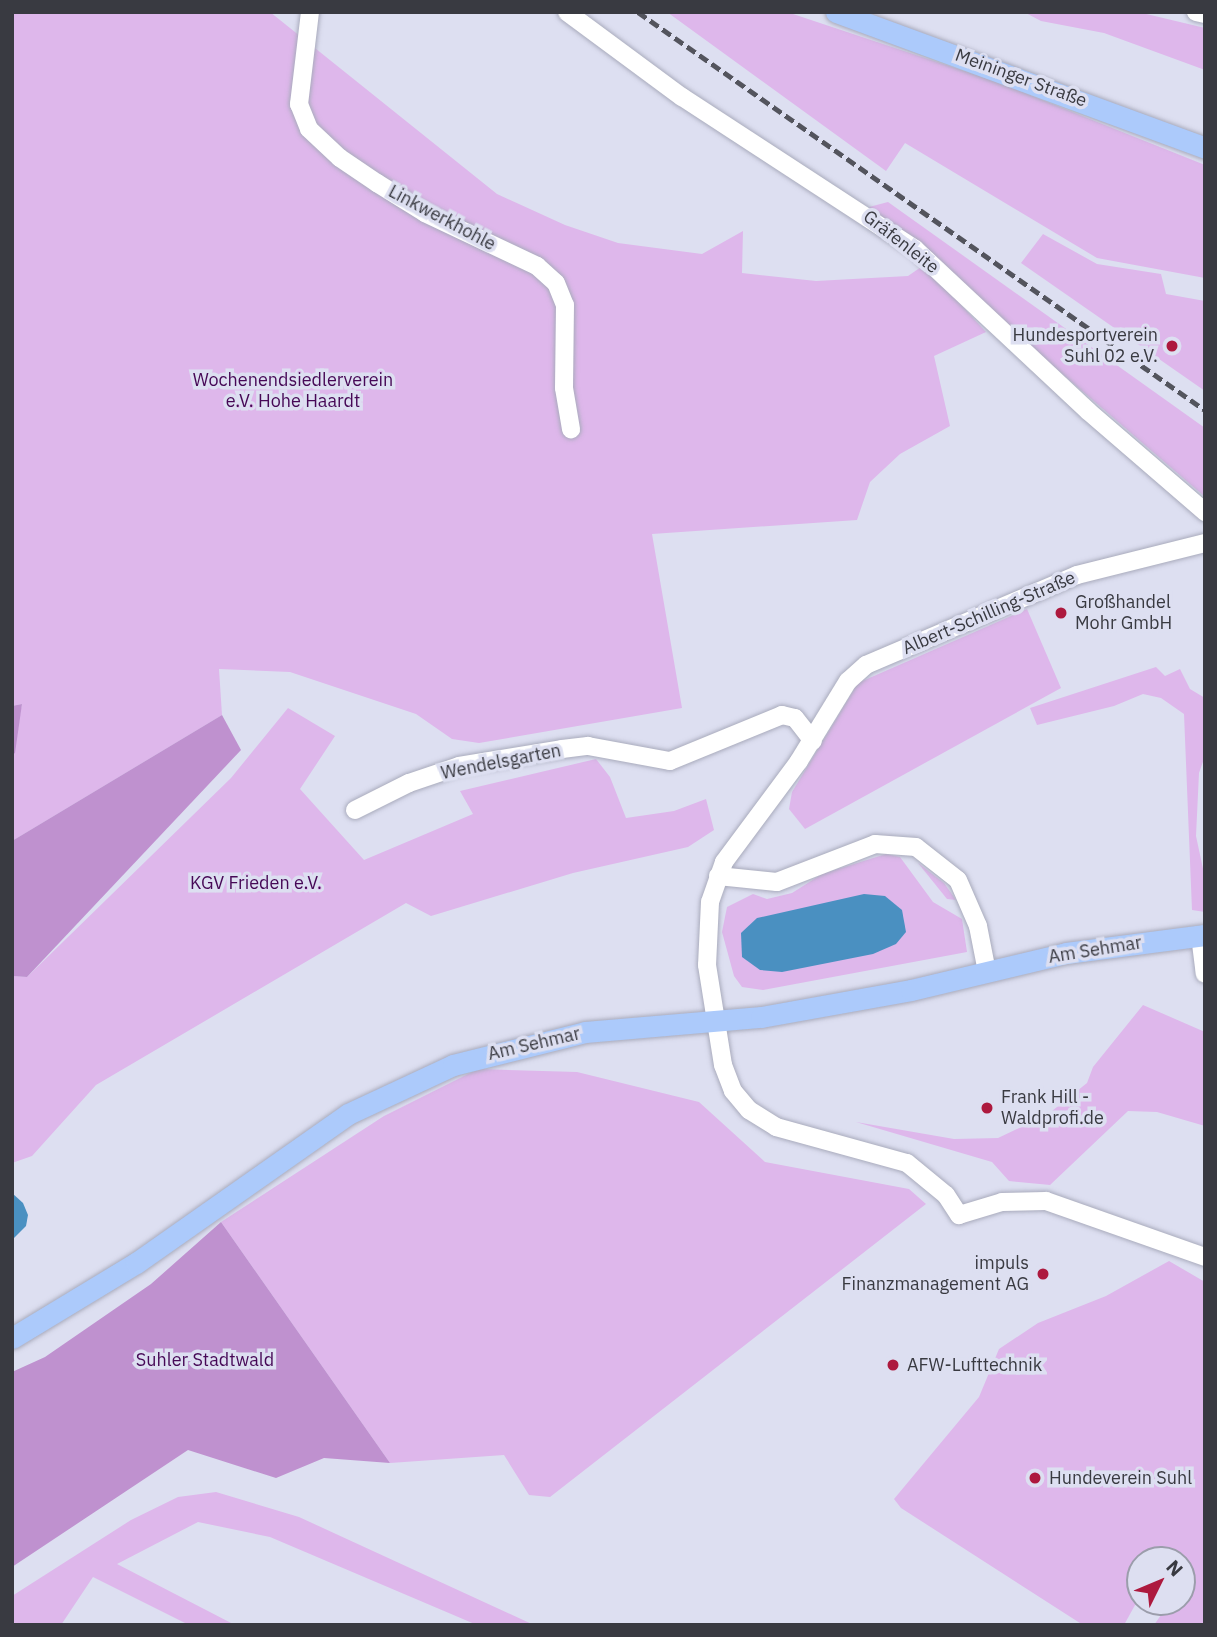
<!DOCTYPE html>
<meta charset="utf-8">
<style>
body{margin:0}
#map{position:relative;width:1217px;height:1637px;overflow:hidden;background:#dddff1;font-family:"IBM Plex Sans",sans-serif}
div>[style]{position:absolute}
.green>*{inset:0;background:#deb7eb}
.forest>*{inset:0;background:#bf91cf}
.water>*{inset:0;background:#4a90c1}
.roads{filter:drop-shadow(0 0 2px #a9abbc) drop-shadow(0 0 2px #a9abbc)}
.minor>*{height:18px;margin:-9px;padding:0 9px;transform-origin:9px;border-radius:9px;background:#fff}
.major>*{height:21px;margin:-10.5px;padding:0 10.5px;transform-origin:10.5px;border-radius:10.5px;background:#accafb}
.rail>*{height:5px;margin-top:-2.5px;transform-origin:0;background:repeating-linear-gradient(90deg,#53545d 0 10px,transparent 0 15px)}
.dots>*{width:19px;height:19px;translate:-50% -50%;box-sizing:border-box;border:4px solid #dddff1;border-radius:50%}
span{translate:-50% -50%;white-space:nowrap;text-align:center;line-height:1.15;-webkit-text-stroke:7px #dddff1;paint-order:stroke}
.street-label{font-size:18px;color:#393a41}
.poi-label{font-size:18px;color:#393a41}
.right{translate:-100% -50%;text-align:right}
.left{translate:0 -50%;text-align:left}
.park-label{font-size:18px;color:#460856}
.frame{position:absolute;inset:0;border:14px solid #393a41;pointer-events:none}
.north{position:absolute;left:1126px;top:1546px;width:70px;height:70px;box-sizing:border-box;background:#dddff1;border:2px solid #9b9dab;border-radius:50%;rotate:47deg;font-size:19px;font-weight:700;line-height:28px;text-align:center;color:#393a41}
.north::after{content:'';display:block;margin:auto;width:24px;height:32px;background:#ad193e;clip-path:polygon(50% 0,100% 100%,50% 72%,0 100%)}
</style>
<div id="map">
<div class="green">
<i style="clip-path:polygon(12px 12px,270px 12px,497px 194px,565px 225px,618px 243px,702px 254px,743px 231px,742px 273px,816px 281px,908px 276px,924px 265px,986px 332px,934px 356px,950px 426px,900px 454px,870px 482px,857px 520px,652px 534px,682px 708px,479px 743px,452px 739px,416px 714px,290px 672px,219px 669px,222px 715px,12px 841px,12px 755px,22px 704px,12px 706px)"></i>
<i style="clip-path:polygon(667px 12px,787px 12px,1000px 83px,1205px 165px,1205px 278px,1097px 258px,905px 143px,886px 171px)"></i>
<i style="clip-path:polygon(1024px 12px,1138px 12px,1205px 28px,1205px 70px,1104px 33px,1041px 21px)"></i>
<i style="clip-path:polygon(888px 202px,1205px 428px,1205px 497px,869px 207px)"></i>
<i style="clip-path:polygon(1043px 234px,1097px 264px,1161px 274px,1166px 294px,1205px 301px,1205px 391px,1021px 263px)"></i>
<i style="clip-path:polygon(1027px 609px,1061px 688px,805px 829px,789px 809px,792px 792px,858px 683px)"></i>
<i style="clip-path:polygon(1156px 667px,1165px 676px,1180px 669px,1190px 689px,1205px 698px,1205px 756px,1199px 773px,1196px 836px,1205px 878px,1205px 912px,1192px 910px,1184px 714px,1161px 698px,1143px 694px,1114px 706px,1037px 725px,1030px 708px)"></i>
<i style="clip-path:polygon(288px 708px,335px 736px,300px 789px,364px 860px,473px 814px,460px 791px,596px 759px,610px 777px,626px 818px,674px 811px,706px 799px,714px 830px,688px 847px,573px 873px,431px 916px,406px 903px,96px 1085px,32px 1156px,12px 1163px,12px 976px,27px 977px,231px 778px)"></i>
<i style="clip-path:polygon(886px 854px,900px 857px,933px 902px,962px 919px,967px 952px,763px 990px,742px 987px,734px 976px,722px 932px,727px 907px,753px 894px,767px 899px,792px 893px,822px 874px)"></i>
<i style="clip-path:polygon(918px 863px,944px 883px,956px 900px,947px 899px)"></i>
<i style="clip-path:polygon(1143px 1005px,1205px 1032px,1205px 1126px,1157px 1112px,1128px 1111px,1050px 1185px,1009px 1181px,992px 1162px,856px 1122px,954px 1139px,998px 1138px,1047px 1115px,1087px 1083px,1093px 1067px)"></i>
<i style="clip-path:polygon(478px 1069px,577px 1072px,699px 1102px,765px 1162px,909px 1189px,926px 1204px,550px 1497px,529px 1495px,504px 1455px,390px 1463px,221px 1222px,384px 1116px)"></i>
<i style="clip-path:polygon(1169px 1261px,1205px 1282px,1205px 1625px,1154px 1625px,1168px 1605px,1162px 1602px,1182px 1602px,1182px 1560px,1140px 1560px,1140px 1596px,1124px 1625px,1083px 1625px,901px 1508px,894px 1499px,979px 1397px,999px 1349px,1038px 1323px,1106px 1296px)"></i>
<i style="clip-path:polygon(216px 1492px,299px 1517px,534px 1625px,477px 1625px,270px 1537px,198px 1522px,117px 1564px,235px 1625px,189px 1625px,93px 1577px,61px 1625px,12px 1625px,12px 1596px,131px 1520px,178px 1497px)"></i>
</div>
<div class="forest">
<i style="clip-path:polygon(22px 704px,15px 753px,12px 755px,12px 706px)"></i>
<i style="clip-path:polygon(222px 715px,241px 750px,27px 977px,12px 976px,12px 841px)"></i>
<i style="clip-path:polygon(221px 1222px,390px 1463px,324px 1458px,276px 1478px,188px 1450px,12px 1567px,12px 1372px,45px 1357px,151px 1284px)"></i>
</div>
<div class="water">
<i style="clip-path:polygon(864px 894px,885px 896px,902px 910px,906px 932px,896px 944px,873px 954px,782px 972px,760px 970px,742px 957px,741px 933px,757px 918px)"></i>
<i style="clip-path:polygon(12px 1193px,23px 1203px,28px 1215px,26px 1226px,12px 1240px)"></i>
</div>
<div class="roads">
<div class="minor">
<i style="left:310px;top:12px;width:93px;rotate:96.8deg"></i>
<i style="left:299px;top:104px;width:27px;rotate:68deg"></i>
<i style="left:309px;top:129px;width:42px;rotate:43.1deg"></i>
<i style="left:340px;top:158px;width:45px;rotate:34deg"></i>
<i style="left:377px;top:183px;width:57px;rotate:32deg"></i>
<i style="left:425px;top:213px;width:124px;rotate:25.3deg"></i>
<i style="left:537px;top:266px;width:25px;rotate:42deg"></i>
<i style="left:556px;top:283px;width:24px;rotate:68deg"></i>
<i style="left:565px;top:305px;width:83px;rotate:90.7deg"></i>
<i style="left:564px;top:388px;width:42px;rotate:80.3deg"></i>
<i style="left:567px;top:12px;width:143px;rotate:36.5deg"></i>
<i style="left:682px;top:97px;width:278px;rotate:33.1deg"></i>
<i style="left:915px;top:249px;width:237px;rotate:43.1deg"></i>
<i style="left:1088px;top:411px;width:155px;rotate:40.8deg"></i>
<i style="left:1196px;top:12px;width:9px;rotate:13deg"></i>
<i style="left:1205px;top:543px;width:132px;rotate:166deg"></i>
<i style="left:1077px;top:575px;width:229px;rotate:156.9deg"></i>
<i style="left:866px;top:665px;width:24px;rotate:138deg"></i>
<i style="left:848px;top:681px;width:94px;rotate:121.5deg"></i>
<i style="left:799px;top:761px;width:126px;rotate:126.6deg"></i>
<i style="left:724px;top:862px;width:42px;rotate:109.3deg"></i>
<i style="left:710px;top:902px;width:63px;rotate:92.7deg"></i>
<i style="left:707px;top:965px;width:101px;rotate:80.9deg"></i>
<i style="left:723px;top:1065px;width:28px;rotate:69deg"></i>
<i style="left:733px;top:1091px;width:25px;rotate:50deg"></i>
<i style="left:749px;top:1110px;width:32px;rotate:32deg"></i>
<i style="left:776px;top:1127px;width:136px;rotate:15.4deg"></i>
<i style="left:907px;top:1163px;width:50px;rotate:39.4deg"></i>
<i style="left:946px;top:1195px;width:24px;rotate:57deg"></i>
<i style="left:959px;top:1215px;width:45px;rotate:-16.8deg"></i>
<i style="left:1002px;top:1202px;width:44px;rotate:-1.3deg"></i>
<i style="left:1046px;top:1201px;width:169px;rotate:19.4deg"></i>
<i style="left:355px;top:810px;width:60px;rotate:-26.6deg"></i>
<i style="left:409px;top:783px;width:53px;rotate:-18.8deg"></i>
<i style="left:459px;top:766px;width:104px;rotate:-9.4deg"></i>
<i style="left:562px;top:749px;width:26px;rotate:-7deg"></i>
<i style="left:588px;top:746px;width:83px;rotate:10.4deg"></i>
<i style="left:670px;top:761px;width:121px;rotate:-22.3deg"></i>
<i style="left:782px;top:715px;width:13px;rotate:13deg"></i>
<i style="left:795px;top:718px;width:29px;rotate:52deg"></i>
<i style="left:718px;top:876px;width:59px;rotate:5.8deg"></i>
<i style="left:777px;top:882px;width:105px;rotate:-21.2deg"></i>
<i style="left:875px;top:844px;width:41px;rotate:4.2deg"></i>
<i style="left:916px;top:847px;width:53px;rotate:38.2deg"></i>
<i style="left:958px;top:880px;width:50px;rotate:66.5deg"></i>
<i style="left:978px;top:926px;width:47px;rotate:78.9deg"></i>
<i style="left:1200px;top:935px;width:39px;rotate:83deg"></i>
</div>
<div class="major">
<i style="left:836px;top:12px;width:393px;rotate:20.2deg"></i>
<i style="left:12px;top:1338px;width:145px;rotate:-31.2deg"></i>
<i style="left:136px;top:1263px;width:259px;rotate:-35.1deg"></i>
<i style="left:348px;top:1114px;width:116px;rotate:-25deg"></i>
<i style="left:453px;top:1065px;width:136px;rotate:-14deg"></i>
<i style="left:585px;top:1032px;width:177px;rotate:-4.9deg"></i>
<i style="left:761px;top:1017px;width:152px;rotate:-10.2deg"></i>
<i style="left:911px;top:990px;width:159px;rotate:-13.4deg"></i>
<i style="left:1066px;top:953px;width:140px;rotate:-7.4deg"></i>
</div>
</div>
<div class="rail">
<i style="left:638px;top:12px;width:693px;rotate:35.07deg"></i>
</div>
<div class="dots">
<i style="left:1172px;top:346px;background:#ad193e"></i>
<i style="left:1061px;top:613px;background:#ad193e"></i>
<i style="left:987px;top:1108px;background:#ad193e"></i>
<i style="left:1043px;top:1274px;background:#ad193e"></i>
<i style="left:893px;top:1365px;background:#ad193e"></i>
<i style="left:1035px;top:1478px;background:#ad193e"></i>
</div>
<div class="street-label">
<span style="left:1021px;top:78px;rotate:20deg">Meininger Straße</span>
<span style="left:442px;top:218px;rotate:28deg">Linkwerkhohle</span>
<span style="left:901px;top:242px;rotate:38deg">Gräfenleite</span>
<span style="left:989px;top:613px;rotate:-23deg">Albert-Schilling-Straße</span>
<span style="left:501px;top:762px;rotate:-11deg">Wendelsgarten</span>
<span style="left:1095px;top:950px;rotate:-9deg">Am Sehmar</span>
<span style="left:534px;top:1044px;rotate:-13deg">Am Sehmar</span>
</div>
<div class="poi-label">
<span class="right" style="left:1158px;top:346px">Hundesportverein<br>Suhl 02 e.V.</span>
<span class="left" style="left:1075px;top:613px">Großhandel<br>Mohr GmbH</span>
<span class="left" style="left:1001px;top:1108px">Frank Hill -<br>Waldprofi.de</span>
<span class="right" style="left:1029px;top:1274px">impuls<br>Finanzmanagement AG</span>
<span class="left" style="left:907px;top:1365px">AFW-Lufttechnik</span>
<span class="left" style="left:1049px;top:1478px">Hundeverein Suhl</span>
</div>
<div class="park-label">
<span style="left:293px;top:391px">Wochenendsiedlerverein<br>e.V. Hohe Haardt</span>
<span style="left:256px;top:883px">KGV Frieden e.V.</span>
<span style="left:205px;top:1360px">Suhler Stadtwald</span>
</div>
<div class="frame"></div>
<div class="north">N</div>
</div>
